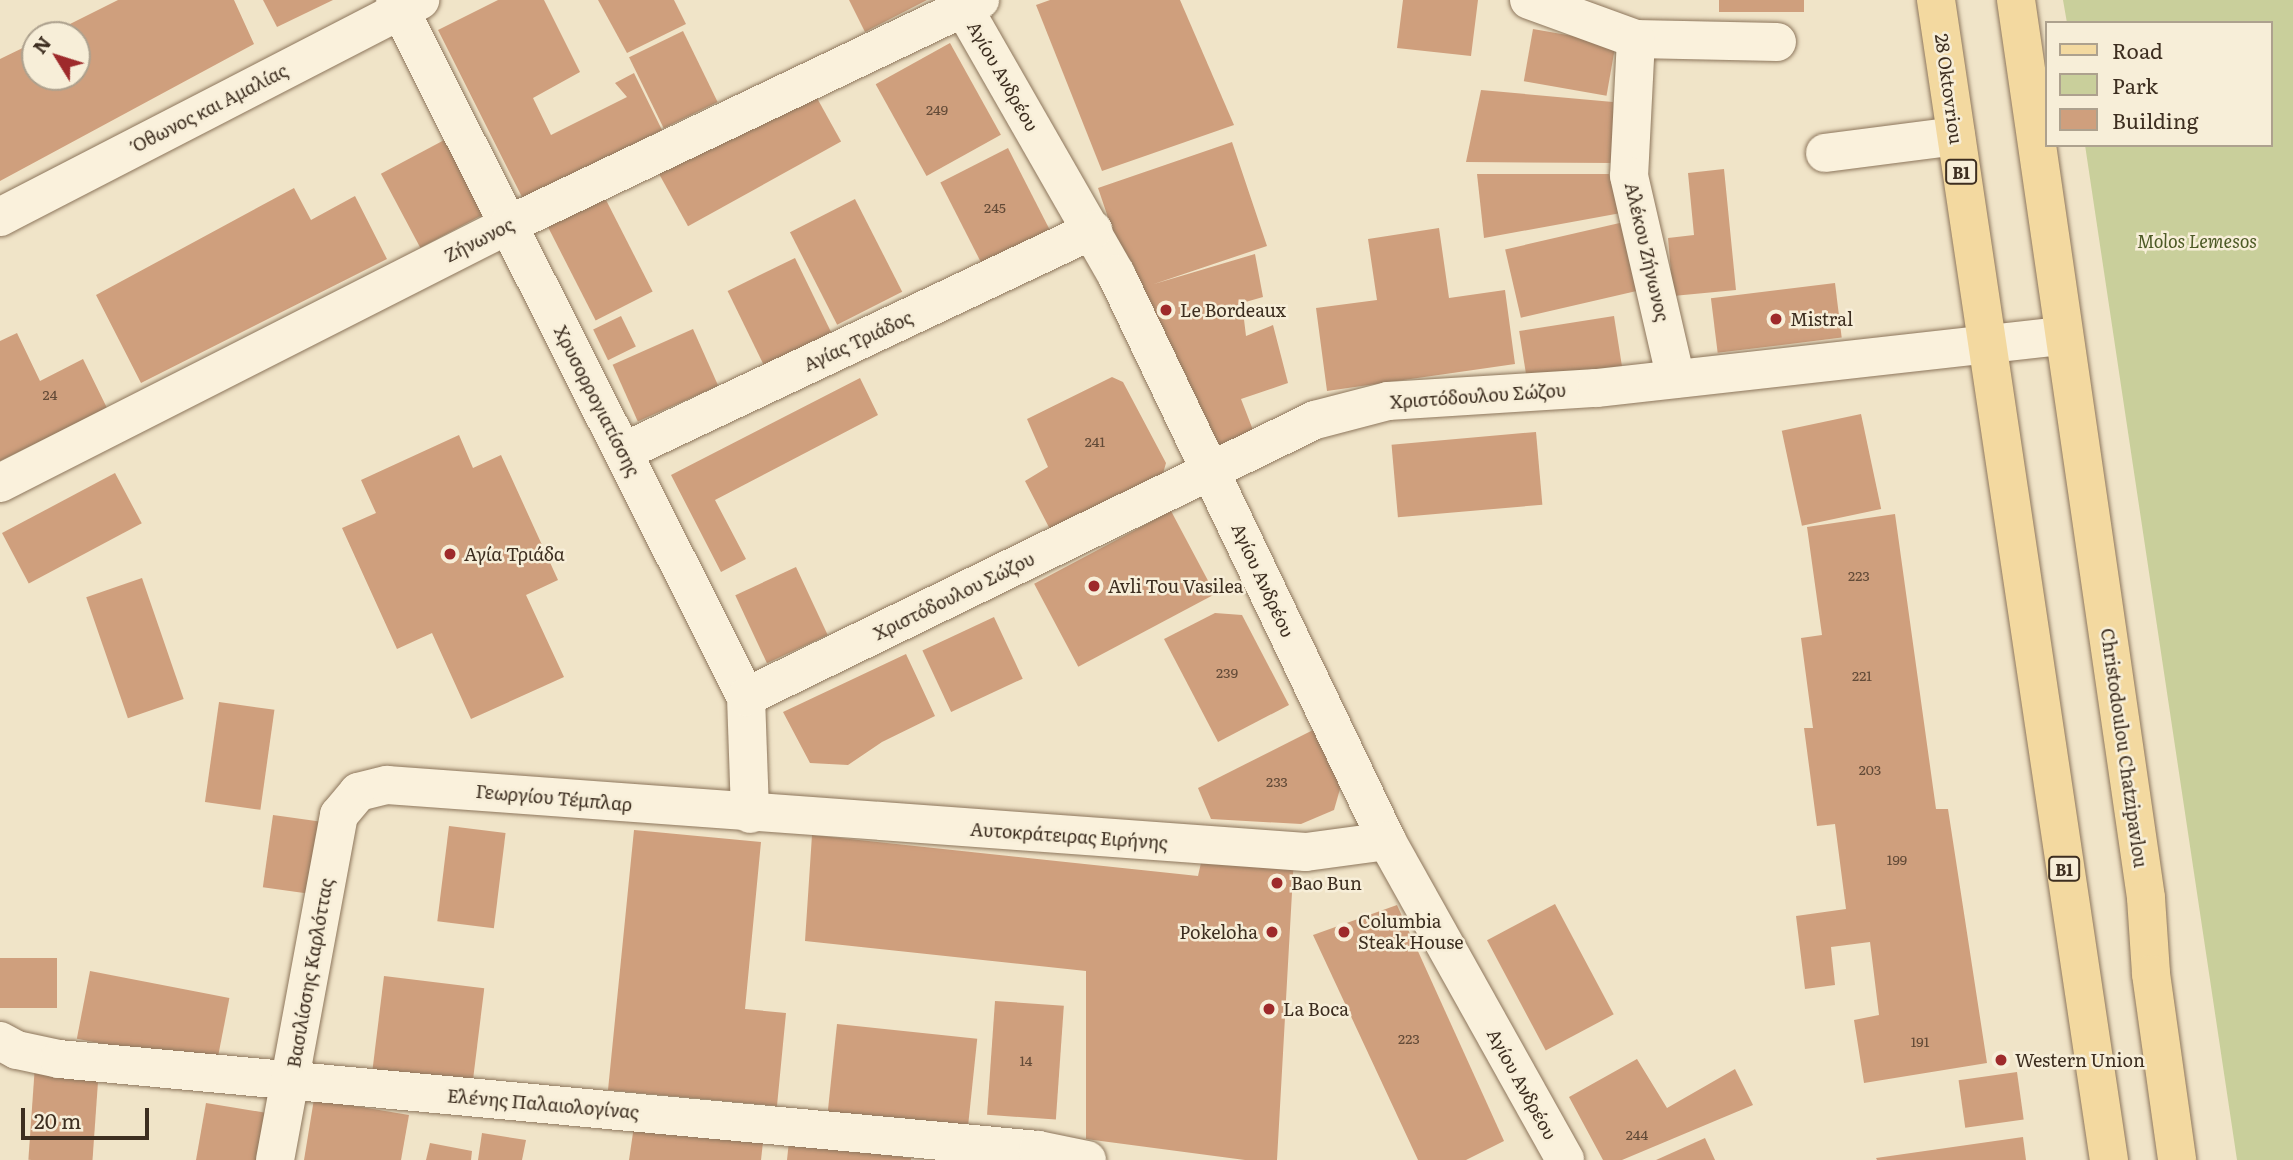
<!DOCTYPE html>
<meta charset="utf-8">
<style>
body{margin:0}
#map{position:relative;width:2293px;height:1160px;overflow:hidden;background:#f0e4c8;font-family:Literata,serif}
div>[style]{position:absolute}
.green>*{inset:0;background:#c9cf9b}
.building>*{inset:0;background:#cf9f7d;transform-origin:0 0}
.roads{filter:drop-shadow(0 0 2px #8d765c) drop-shadow(0 0 2px #8d765c)}
.minor>*{height:38px;margin:-19px;padding:0 19px;transform-origin:19px;border-radius:19px;background:#faf1dc}
.major>*{height:38px;margin:-19px;padding:0 19px;transform-origin:19px;border-radius:19px;background:#f3d9a0}
.dots>*{width:19px;height:19px;translate:-50% -50%;box-sizing:border-box;border:4px solid #f7eed8;border-radius:50%}
span{translate:-50% -50%;white-space:nowrap;text-align:center;line-height:1.15;-webkit-text-stroke:5px #f7eed8;paint-order:stroke}
.number-label{font-size:14px;color:#624a37}
.number-label span{-webkit-text-stroke-width:0}
.shield-label span{padding:2px 5px;background:#f7eed8;border:2px solid;border-radius:5px;-webkit-text-stroke-width:0}
.shield-label{font-size:16px;color:#3d2e20;font-weight:700}
.street-label{font-size:18px;color:#3d2e20}
.park-label{font-size:18px;color:#4d5a26;font-style:italic}
.poi-label{font-size:18px;color:#3d2e20}
.left{translate:0 -50%;text-align:left}
.right{translate:-100% -50%;text-align:right}
.legend{position:absolute;left:2045px;top:21px;width:228px;height:126px;box-sizing:border-box;background:#f7eed8;border:2px solid #ada18e;margin:0;padding:9px 12px;list-style:none;font-size:21px;color:#3d2e20}
.legend li{display:flex;align-items:center;gap:14px;height:35px}
.legend b{width:35px;border:2px solid #ada18e}
.north{position:absolute;left:21px;top:21px;width:70px;height:70px;box-sizing:border-box;background:#f7eed8;border:2px solid #ada18e;border-radius:50%;rotate:308deg;font-size:19px;font-weight:700;line-height:28px;text-align:center;color:#3d2e20}
.north::after{content:'';display:block;margin:auto;width:24px;height:32px;background:#9e2a2b;clip-path:polygon(50% 0,100% 100%,50% 72%,0 100%)}
.scale{position:absolute;left:21px;top:1108px;width:128px;height:32px;box-sizing:border-box;border:4px solid #3d2e20;border-top:0;padding-left:9px;font-size:21px;line-height:24px;white-space:nowrap;color:#3d2e20;-webkit-text-stroke:5px #f7eed8;paint-order:stroke}
</style>
<div id="map">
<div class="green">
<i style="clip-path:polygon(2063px 0,2293px 0,2293px 1160px,2237px 1160px,2085px 145px,2270px 145px,2270px 23px,2067px 23px)"></i>
</div>
<div class="building">
<i style="clip-path:polygon(118px 0,234px 0,254px 44px,0 181px,0 59px,35px 42px,35px 77px,77px 77px,77px 35px,48px 35px)"></i>
<i style="clip-path:polygon(263px 0,333px 0,277px 27px)"></i>
<i style="clip-path:polygon(498px 0,544px 0,580px 72px,533px 98px,551px 135px,627px 97px,615px 83px,634px 73px,662px 130px,523px 199px,438px 30px)"></i>
<i style="clip-path:polygon(598px 0,674px 0,686px 24px,627px 53px)"></i>
<i style="clip-path:polygon(849px 0,927px 0,865px 32px)"></i>
<i style="clip-path:polygon(1050px 0,1180px 0,1234px 125px,1102px 171px,1036px 5px)"></i>
<i style="clip-path:polygon(1403px 0,1478px 0,1471px 56px,1397px 48px)"></i>
<i style="left:1719px;top:0;width:85px;height:12px"></i>
<i style="left:1533px;top:29px;width:84px;height:53px;rotate:10deg"></i>
<i style="left:683px;top:31px;width:79px;height:60px;rotate:64deg"></i>
<i style="left:950px;top:43px;width:105px;height:85px;rotate:61deg"></i>
<i style="left:812px;top:89px;width:60px;height:175px;rotate:61deg"></i>
<i style="clip-path:polygon(1481px 90px,1613px 102px,1615px 163px,1466px 162px)"></i>
<i style="left:448px;top:138px;width:84px;height:76px;rotate:62deg"></i>
<i style="clip-path:polygon(1232px 142px,1267px 246px,1154px 284px,1255px 254px,1263px 297px,1242px 303px,1246px 336px,1273px 325px,1288px 383px,1241px 399px,1258px 443px,1226px 458px,1133px 291px,1098px 188px)"></i>
<i style="left:1008px;top:148px;width:93px;height:76px;rotate:63deg"></i>
<i style="clip-path:polygon(1724px 169px,1736px 290px,1673px 296px,1668px 238px,1694px 235px,1688px 173px)"></i>
<i style="clip-path:polygon(1477px 174px,1609px 174px,1621px 213px,1484px 238px)"></i>
<i style="clip-path:polygon(294px 188px,311px 220px,355px 196px,387px 259px,141px 383px,96px 295px)"></i>
<i style="left:605px;top:198px;width:105px;height:64px;rotate:63deg"></i>
<i style="left:855px;top:199px;width:104px;height:73px;rotate:63deg"></i>
<i style="left:1624px;top:222px;width:70px;height:122px;rotate:77deg"></i>
<i style="clip-path:polygon(1439px 228px,1449px 298px,1505px 290px,1515px 364px,1327px 391px,1316px 308px,1377px 300px,1368px 239px)"></i>
<i style="left:795px;top:258px;width:85px;height:75px;rotate:64deg"></i>
<i style="left:1835px;top:283px;width:55px;height:125px;rotate:83deg"></i>
<i style="left:621px;top:316px;width:34px;height:31px;rotate:64deg"></i>
<i style="left:1614px;top:316px;width:54px;height:96px;rotate:81deg"></i>
<i style="left:693px;top:329px;width:62px;height:88px;rotate:66deg"></i>
<i style="clip-path:polygon(17px 333px,40px 381px,83px 359px,107px 408px,0 461px,0 341px)"></i>
<i style="clip-path:polygon(1112px 377px,1123px 382px,1166px 463px,1160px 484px,1053px 535px,1025px 481px,1048px 467px,1027px 419px)"></i>
<i style="clip-path:polygon(860px 378px,878px 415px,715px 500px,746px 559px,721px 572px,671px 475px)"></i>
<i style="left:1861px;top:414px;width:97px;height:81px;rotate:78deg"></i>
<i style="left:1536px;top:432px;width:73px;height:145px;rotate:85deg"></i>
<i style="clip-path:polygon(459px 435px,473px 468px,501px 455px,558px 580px,526px 595px,564px 677px,471px 719px,432px 633px,397px 649px,342px 528px,376px 513px,361px 480px)"></i>
<i style="left:115px;top:473px;width:57px;height:128px;rotate:62deg"></i>
<i style="left:1171px;top:511px;width:94px;height:155px;rotate:62deg"></i>
<i style="clip-path:polygon(1895px 514px,1936px 809px,1948px 809px,1987px 1063px,1864px 1083px,1854px 1020px,1879px 1015px,1870px 942px,1831px 947px,1835px 985px,1805px 989px,1796px 916px,1846px 909px,1835px 824px,1817px 826px,1804px 728px,1813px 728px,1801px 638px,1822px 635px,1807px 527px)"></i>
<i style="left:796px;top:567px;width:75px;height:67px;rotate:65deg"></i>
<i style="left:142px;top:578px;width:128px;height:59px;rotate:71deg"></i>
<i style="clip-path:polygon(1215px 613px,1242px 615px,1289px 705px,1218px 742px,1164px 639px)"></i>
<i style="left:994px;top:617px;width:68px;height:79px;rotate:65deg"></i>
<i style="clip-path:polygon(906px 654px,935px 716px,882px 742px,848px 765px,810px 763px,783px 712px)"></i>
<i style="left:219px;top:702px;width:56px;height:101px;rotate:8deg"></i>
<i style="clip-path:polygon(1313px 730px,1344px 775px,1334px 810px,1301px 824px,1211px 819px,1198px 788px)"></i>
<i style="left:273px;top:815px;width:56px;height:73px;rotate:8deg"></i>
<i style="left:449px;top:826px;width:57px;height:96px;rotate:7deg"></i>
<i style="clip-path:polygon(634px 830px,761px 842px,745px 1009px,786px 1013px,777px 1106px,608px 1090px)"></i>
<i style="clip-path:polygon(812px 835px,1198px 876px,1203px 854px,1294px 857px,1277px 1160px,1245px 1160px,1086px 1139px,1086px 971px,805px 941px)"></i>
<i style="left:1555px;top:904px;width:125px;height:77px;rotate:62deg"></i>
<i style="clip-path:polygon(1397px 905px,1504px 1141px,1466px 1160px,1418px 1160px,1313px 935px)"></i>
<i style="left:57px;top:958px;width:50px;height:57px;rotate:90deg"></i>
<i style="left:90px;top:971px;width:142px;height:69px;rotate:11deg"></i>
<i style="left:384px;top:976px;width:101px;height:96px;rotate:7deg"></i>
<i style="left:995px;top:1001px;width:69px;height:114px;rotate:4deg"></i>
<i style="left:837px;top:1024px;width:141px;height:90px;rotate:6deg"></i>
<i style="clip-path:polygon(1637px 1059px,1667px 1108px,1735px 1069px,1753px 1105px,1622px 1160px,1603px 1160px,1569px 1097px)"></i>
<i style="left:35px;top:1065px;width:64px;height:95px;rotate:4deg"></i>
<i style="left:2017px;top:1072px;width:48px;height:59px;rotate:82deg"></i>
<i style="clip-path:polygon(314px 1099px,409px 1115px,401px 1160px,304px 1160px)"></i>
<i style="clip-path:polygon(206px 1103px,267px 1113px,259px 1160px,196px 1160px)"></i>
<i style="clip-path:polygon(634px 1126px,763px 1142px,761px 1160px,629px 1160px)"></i>
<i style="clip-path:polygon(482px 1133px,526px 1140px,522px 1160px,478px 1160px)"></i>
<i style="clip-path:polygon(2023px 1137px,2026px 1160px,1877px 1160px,1876px 1158px)"></i>
<i style="clip-path:polygon(1705px 1138px,1715px 1160px,1656px 1160px)"></i>
<i style="clip-path:polygon(789px 1141px,911px 1158px,911px 1160px,787px 1160px)"></i>
<i style="clip-path:polygon(430px 1143px,472px 1151px,471px 1160px,426px 1160px)"></i>
</div>
<div class="roads">
<div class="minor">
<i style="left:395px;top:0;width:780px;rotate:63.27deg"></i>
<i style="left:746px;top:697px;width:117px;rotate:88deg"></i>
<i style="left:959px;top:0;width:316px;rotate:60.2deg"></i>
<i style="left:1116px;top:274px;width:628px;rotate:64.45deg"></i>
<i style="left:1387px;top:841px;width:365px;rotate:60.8deg"></i>
<i style="left:1529px;top:0;width:114px;rotate:20deg"></i>
<i style="left:1636px;top:39px;width:141px;rotate:1.2deg"></i>
<i style="left:1636px;top:39px;width:137px;rotate:92.9deg"></i>
<i style="left:1629px;top:176px;width:208px;rotate:77deg"></i>
<i style="left:1825px;top:153px;width:132px;rotate:-7.4deg"></i>
<i style="left:0;top:217px;width:473px;rotate:-27.3deg"></i>
<i style="left:623px;top:452px;width:520px;rotate:-25.28deg"></i>
<i style="left:0;top:483px;width:570px;rotate:-26.92deg"></i>
<i style="left:508px;top:225px;width:523px;rotate:-25.49deg"></i>
<i style="left:746px;top:697px;width:633px;rotate:-25.96deg"></i>
<i style="left:1315px;top:420px;width:75px;rotate:-14.6deg"></i>
<i style="left:1388px;top:401px;width:209px;rotate:-3.6deg"></i>
<i style="left:1597px;top:388px;width:469px;rotate:-6.4deg"></i>
<i style="left:0;top:1041px;width:19px;rotate:28deg"></i>
<i style="left:17px;top:1050px;width:43px;rotate:12.1deg"></i>
<i style="left:59px;top:1059px;width:983px;rotate:5.31deg"></i>
<i style="left:1038px;top:1150px;width:50px;rotate:11.5deg"></i>
<i style="left:275px;top:1160px;width:351px;rotate:-79.5deg"></i>
<i style="left:339px;top:815px;width:30px;rotate:-50deg"></i>
<i style="left:358px;top:792px;width:30px;rotate:-14deg"></i>
<i style="left:387px;top:785px;width:921px;rotate:4.17deg"></i>
<i style="left:1306px;top:852px;width:82px;rotate:-7.7deg"></i>
</div>
<div class="major">
<i style="left:1936px;top:0;width:1173px;rotate:81.52deg"></i>
<i style="left:2016px;top:0;width:907px;rotate:81.76deg"></i>
<i style="left:2146px;top:898px;width:76px;rotate:86.2deg"></i>
<i style="left:2151px;top:974px;width:188px;rotate:82deg"></i>
</div>
</div>
<div class="dots">
<i style="left:1166px;top:310px;background:#9e2a2b"></i>
<i style="left:1776px;top:319px;background:#9e2a2b"></i>
<i style="left:450px;top:554px;background:#9e2a2b"></i>
<i style="left:1094px;top:586px;background:#9e2a2b"></i>
<i style="left:1277px;top:883px;background:#9e2a2b"></i>
<i style="left:1272px;top:932px;background:#9e2a2b"></i>
<i style="left:1344px;top:932px;background:#9e2a2b"></i>
<i style="left:1269px;top:1009px;background:#9e2a2b"></i>
<i style="left:2001px;top:1060px;background:#9e2a2b"></i>
</div>
<div class="number-label">
<span style="left:937px;top:109px">249</span>
<span style="left:995px;top:207px">245</span>
<span style="left:50px;top:394px">24</span>
<span style="left:1095px;top:441px">241</span>
<span style="left:1859px;top:575px">223</span>
<span style="left:1227px;top:672px">239</span>
<span style="left:1862px;top:675px">221</span>
<span style="left:1870px;top:769px">203</span>
<span style="left:1277px;top:781px">233</span>
<span style="left:1897px;top:859px">199</span>
<span style="left:1409px;top:1038px">223</span>
<span style="left:1920px;top:1041px">191</span>
<span style="left:1026px;top:1060px">14</span>
<span style="left:1637px;top:1134px">244</span>
</div>
<div class="shield-label">
<span style="left:1961px;top:172px">B1</span>
<span style="left:2064px;top:869px">B1</span>
</div>
<div class="street-label">
<span style="left:1003px;top:76px;rotate:60deg">Αγίου Ανδρέου</span>
<span style="left:1949px;top:89px;rotate:82deg">28 Oktovriou</span>
<span style="left:210px;top:108px;rotate:-27deg">Όθωνος και Αμαλίας</span>
<span style="left:479px;top:240px;rotate:-27deg">Ζήνωνος</span>
<span style="left:1647px;top:252px;rotate:77deg">Αλέκου Ζήνωνος</span>
<span style="left:858px;top:341px;rotate:-25deg">Αγίας Τριάδος</span>
<span style="left:1478px;top:396px;rotate:-4deg">Χριστόδουλου Σώζου</span>
<span style="left:597px;top:401px;rotate:63deg">Χρυσορρογιατίσσης</span>
<span style="left:1263px;top:580px;rotate:65deg">Αγίου Ανδρέου</span>
<span style="left:954px;top:596px;rotate:-26deg">Χριστόδουλου Σώζου</span>
<span style="left:2124px;top:748px;rotate:82deg">Christodoulou Chatzipavlou</span>
<span style="left:554px;top:798px;rotate:5deg">Γεωργίου Τέμπλαρ</span>
<span style="left:1069px;top:836px;rotate:4deg">Αυτοκράτειρας Ειρήνης</span>
<span style="left:310px;top:973px;rotate:-80deg">Βασιλίσσης Καρλόττας</span>
<span style="left:1522px;top:1084px;rotate:61deg">Αγίου Ανδρέου</span>
<span style="left:543px;top:1104px;rotate:5deg">Ελένης Παλαιολογίνας</span>
</div>
<div class="park-label">
<span style="left:2197px;top:241px">Molos Lemesos</span>
</div>
<div class="poi-label">
<span class="left" style="left:1180px;top:310px">Le Bordeaux</span>
<span class="left" style="left:1790px;top:319px">Mistral</span>
<span class="left" style="left:464px;top:554px">Αγία Τριάδα</span>
<span class="left" style="left:1108px;top:586px">Avli Tou Vasilea</span>
<span class="left" style="left:1291px;top:883px">Bao Bun</span>
<span class="left" style="left:1358px;top:932px">Columbia<br>Steak House</span>
<span class="right" style="left:1258px;top:932px">Pokeloha</span>
<span class="left" style="left:1283px;top:1009px">La Boca</span>
<span class="left" style="left:2015px;top:1060px">Western Union</span>
</div>
<ul class="legend">
<li><b style="height:9px;background:#f3d9a0"></b>Road</li>
<li><b style="height:19px;background:#c9cf9b"></b>Park</li>
<li><b style="height:19px;background:#cf9f7d"></b>Building</li>
</ul>
<div class="north">N</div>
<div class="scale">20 m</div>
</div>
